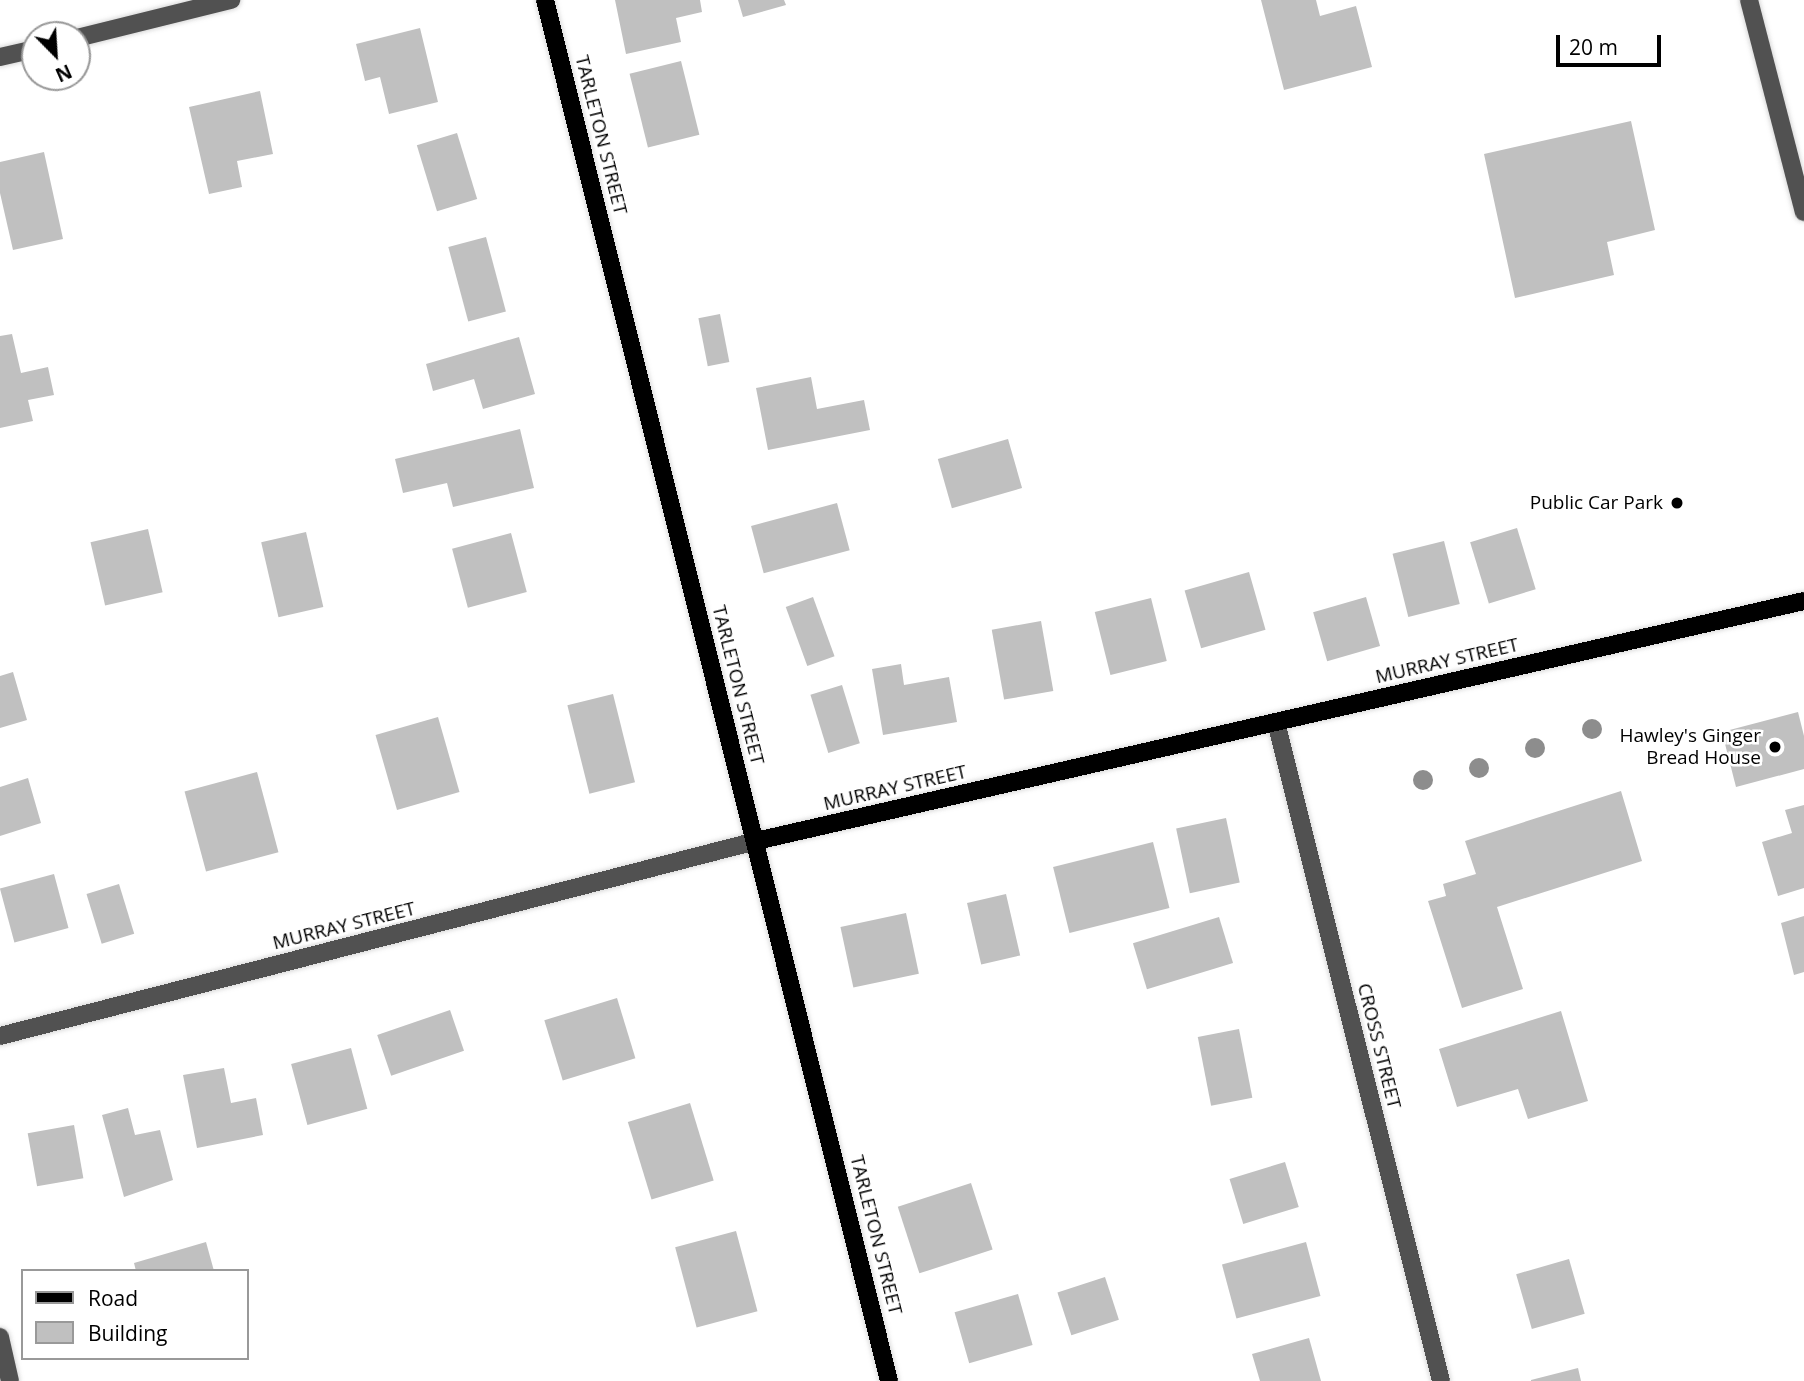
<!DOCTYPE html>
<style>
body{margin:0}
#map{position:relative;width:1804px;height:1381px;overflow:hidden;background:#fff;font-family:"Open Sans",sans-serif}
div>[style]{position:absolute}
.building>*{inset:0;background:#c0c0c0;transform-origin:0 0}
.roads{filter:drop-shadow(0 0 2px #dbdbdb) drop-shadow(0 0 2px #dbdbdb)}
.minor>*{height:18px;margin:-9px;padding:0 9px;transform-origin:9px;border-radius:9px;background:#515151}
.major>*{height:18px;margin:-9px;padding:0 9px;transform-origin:9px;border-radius:9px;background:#000}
.trees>*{width:20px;height:20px;margin:-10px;border-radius:50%;background:#8d8d8d}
.dots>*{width:19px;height:19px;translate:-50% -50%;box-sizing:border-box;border:4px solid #fff;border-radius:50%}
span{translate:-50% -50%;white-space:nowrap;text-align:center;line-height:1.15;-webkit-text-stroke:5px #fff;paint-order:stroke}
.street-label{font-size:19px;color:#000}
.poi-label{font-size:19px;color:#000}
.right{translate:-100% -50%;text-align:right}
.legend{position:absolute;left:21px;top:1269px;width:228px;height:91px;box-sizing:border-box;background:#fff;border:2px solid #999;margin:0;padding:9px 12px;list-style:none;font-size:21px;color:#000}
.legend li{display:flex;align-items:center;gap:14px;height:35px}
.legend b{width:35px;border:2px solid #999}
.north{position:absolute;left:21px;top:21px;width:70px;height:70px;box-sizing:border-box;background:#fff;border:2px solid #999;border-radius:50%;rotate:156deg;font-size:19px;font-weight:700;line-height:28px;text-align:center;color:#000}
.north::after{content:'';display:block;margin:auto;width:24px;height:32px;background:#000;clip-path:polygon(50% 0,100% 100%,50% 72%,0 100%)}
.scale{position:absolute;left:1556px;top:35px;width:105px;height:32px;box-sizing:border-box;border:4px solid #000;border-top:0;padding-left:9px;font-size:21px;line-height:24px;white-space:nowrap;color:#000;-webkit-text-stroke:5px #fff;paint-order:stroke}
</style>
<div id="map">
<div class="building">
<i style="clip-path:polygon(615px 0,700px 0,702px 12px,676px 18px,681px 42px,626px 54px)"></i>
<i style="clip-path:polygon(738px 0,784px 0,786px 5px,743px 17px)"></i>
<i style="clip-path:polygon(1261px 0,1316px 0,1320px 16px,1356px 6px,1372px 67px,1284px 90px)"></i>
<i style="clip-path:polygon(420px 28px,438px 102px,389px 114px,380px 77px,365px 81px,356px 44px)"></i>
<i style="left:681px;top:61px;width:76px;height:53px;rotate:76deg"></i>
<i style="clip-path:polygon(260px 91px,273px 154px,237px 161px,242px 187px,209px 194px,189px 107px)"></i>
<i style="clip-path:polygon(1631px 121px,1655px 230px,1607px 242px,1614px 275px,1515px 298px,1484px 154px)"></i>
<i style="left:457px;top:133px;width:69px;height:42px;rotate:73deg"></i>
<i style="clip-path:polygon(44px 152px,63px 239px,13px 250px,0 193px,0 162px)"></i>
<i style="left:486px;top:237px;width:77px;height:39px;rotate:75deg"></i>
<i style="left:720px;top:314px;width:49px;height:22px;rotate:79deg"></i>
<i style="clip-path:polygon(12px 334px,21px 373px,48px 367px,54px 395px,28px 400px,33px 421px,0 428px,0 336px)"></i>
<i style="clip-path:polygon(519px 337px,535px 394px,483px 409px,474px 379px,433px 391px,426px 364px)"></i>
<i style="clip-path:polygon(811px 377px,817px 409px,864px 400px,870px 430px,768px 450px,756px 388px)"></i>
<i style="clip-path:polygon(520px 429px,534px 488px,453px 507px,447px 483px,403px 493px,395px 459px)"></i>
<i style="left:1008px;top:439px;width:51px;height:73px;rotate:74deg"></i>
<i style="left:837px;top:503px;width:49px;height:89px;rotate:75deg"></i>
<i style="left:1517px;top:528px;width:64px;height:49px;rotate:73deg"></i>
<i style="left:148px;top:529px;width:65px;height:59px;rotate:77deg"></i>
<i style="left:306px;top:532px;width:77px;height:46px;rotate:77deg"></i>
<i style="left:511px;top:533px;width:61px;height:61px;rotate:75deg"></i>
<i style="left:1444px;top:541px;width:65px;height:53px;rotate:76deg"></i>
<i style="left:1249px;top:572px;width:60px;height:67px;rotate:74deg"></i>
<i style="left:813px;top:597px;width:63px;height:29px;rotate:70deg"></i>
<i style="left:1366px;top:597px;width:51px;height:55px;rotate:74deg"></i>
<i style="left:1151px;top:598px;width:65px;height:58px;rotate:76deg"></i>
<i style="left:1041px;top:621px;width:71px;height:50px;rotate:80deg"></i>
<i style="clip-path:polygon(901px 664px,904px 685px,949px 677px,957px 722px,883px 735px,872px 669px)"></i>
<i style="clip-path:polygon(13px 672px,27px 720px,0 728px,0 676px)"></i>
<i style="left:842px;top:685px;width:61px;height:33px;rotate:73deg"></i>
<i style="left:613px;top:694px;width:91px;height:47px;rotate:76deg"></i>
<i style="clip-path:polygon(1798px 712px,1804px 736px,1804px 769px,1736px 787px,1722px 732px)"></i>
<i style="left:438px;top:717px;width:78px;height:65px;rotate:74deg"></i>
<i style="left:257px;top:772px;width:83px;height:75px;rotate:75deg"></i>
<i style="clip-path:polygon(28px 778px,41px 823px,0 836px,0 787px)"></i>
<i style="clip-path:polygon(1621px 791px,1642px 861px,1497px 907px,1523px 989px,1462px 1008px,1428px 901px,1446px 896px,1443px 884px,1476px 874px,1465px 841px)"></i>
<i style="clip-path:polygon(1804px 805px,1804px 888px,1778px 896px,1762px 842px,1792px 833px,1785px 810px)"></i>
<i style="left:1226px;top:818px;width:66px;height:51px;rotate:78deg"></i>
<i style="left:1153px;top:842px;width:68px;height:103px;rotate:76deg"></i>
<i style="left:54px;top:874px;width:56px;height:56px;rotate:75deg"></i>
<i style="left:119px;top:884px;width:52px;height:34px;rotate:73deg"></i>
<i style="left:1006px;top:894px;width:63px;height:40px;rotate:77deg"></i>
<i style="left:906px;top:913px;width:62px;height:67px;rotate:78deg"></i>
<i style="clip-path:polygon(1804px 916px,1804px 972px,1794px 975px,1781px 923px)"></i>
<i style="left:1219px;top:917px;width:48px;height:90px;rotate:73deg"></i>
<i style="left:617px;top:998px;width:63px;height:76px;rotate:73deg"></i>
<i style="left:450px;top:1010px;width:43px;height:77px;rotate:71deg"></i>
<i style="clip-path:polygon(1561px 1011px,1588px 1101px,1528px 1119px,1518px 1089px,1457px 1107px,1439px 1049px)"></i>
<i style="left:1239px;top:1029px;width:70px;height:42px;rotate:79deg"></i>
<i style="left:351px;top:1048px;width:63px;height:62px;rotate:75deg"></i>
<i style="clip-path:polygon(224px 1068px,231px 1103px,256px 1098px,263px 1135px,197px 1148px,183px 1075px)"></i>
<i style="left:690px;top:1103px;width:81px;height:65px;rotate:73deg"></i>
<i style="clip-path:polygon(128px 1108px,135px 1135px,160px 1130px,173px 1180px,124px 1197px,102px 1115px)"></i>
<i style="left:74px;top:1125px;width:54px;height:47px;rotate:80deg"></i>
<i style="left:1285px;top:1162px;width:47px;height:58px;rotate:73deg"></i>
<i style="left:971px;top:1183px;width:70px;height:77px;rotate:72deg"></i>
<i style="left:736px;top:1231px;width:83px;height:63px;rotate:75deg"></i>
<i style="clip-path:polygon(206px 1242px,214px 1271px,136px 1271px,134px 1263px)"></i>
<i style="left:1306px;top:1242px;width:56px;height:87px;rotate:75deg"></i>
<i style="left:1569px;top:1259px;width:57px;height:55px;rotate:74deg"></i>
<i style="left:1105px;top:1277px;width:45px;height:50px;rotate:72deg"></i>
<i style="left:1018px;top:1294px;width:53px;height:66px;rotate:74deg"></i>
<i style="clip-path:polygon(1309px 1338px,1321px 1381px,1260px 1381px,1252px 1354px)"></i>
<i style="clip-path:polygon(1578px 1368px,1581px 1381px,1531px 1381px,1531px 1380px)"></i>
</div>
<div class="roads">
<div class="minor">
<i style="left:1749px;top:0;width:219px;rotate:75.5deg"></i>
<i style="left:77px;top:38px;width:159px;rotate:-13.9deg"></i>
<i style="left:0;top:57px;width:36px;rotate:-13deg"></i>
<i style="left:1276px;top:722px;width:679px;rotate:75.94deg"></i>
<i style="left:0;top:1036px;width:781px;rotate:-14.46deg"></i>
<i style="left:0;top:1337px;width:45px;rotate:77.2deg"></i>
</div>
<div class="major">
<i style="left:545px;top:0;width:1423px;rotate:76.01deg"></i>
<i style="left:756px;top:841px;width:1075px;rotate:-12.9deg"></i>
</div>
</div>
<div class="trees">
<i style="left:1592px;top:729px"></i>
<i style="left:1535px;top:748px"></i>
<i style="left:1479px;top:768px"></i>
<i style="left:1423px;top:780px"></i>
</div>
<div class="dots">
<i style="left:1677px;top:503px;background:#000"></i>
<i style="left:1775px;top:747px;background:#000"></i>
</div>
<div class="street-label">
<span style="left:601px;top:135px;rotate:76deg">TARLETON STREET</span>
<span style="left:1447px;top:661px;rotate:-13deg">MURRAY STREET</span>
<span style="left:738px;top:685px;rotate:76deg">TARLETON STREET</span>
<span style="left:895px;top:788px;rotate:-13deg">MURRAY STREET</span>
<span style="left:344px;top:926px;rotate:-14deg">MURRAY STREET</span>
<span style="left:1379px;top:1046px;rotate:76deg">CROSS STREET</span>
<span style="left:876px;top:1235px;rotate:76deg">TARLETON STREET</span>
</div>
<div class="poi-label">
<span class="right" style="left:1663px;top:503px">Public Car Park</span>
<span class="right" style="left:1761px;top:747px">Hawley's Ginger<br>Bread House</span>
</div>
<ul class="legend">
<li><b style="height:9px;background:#000"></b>Road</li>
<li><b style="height:19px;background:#c0c0c0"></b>Building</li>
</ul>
<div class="north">N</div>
<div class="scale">20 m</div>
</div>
